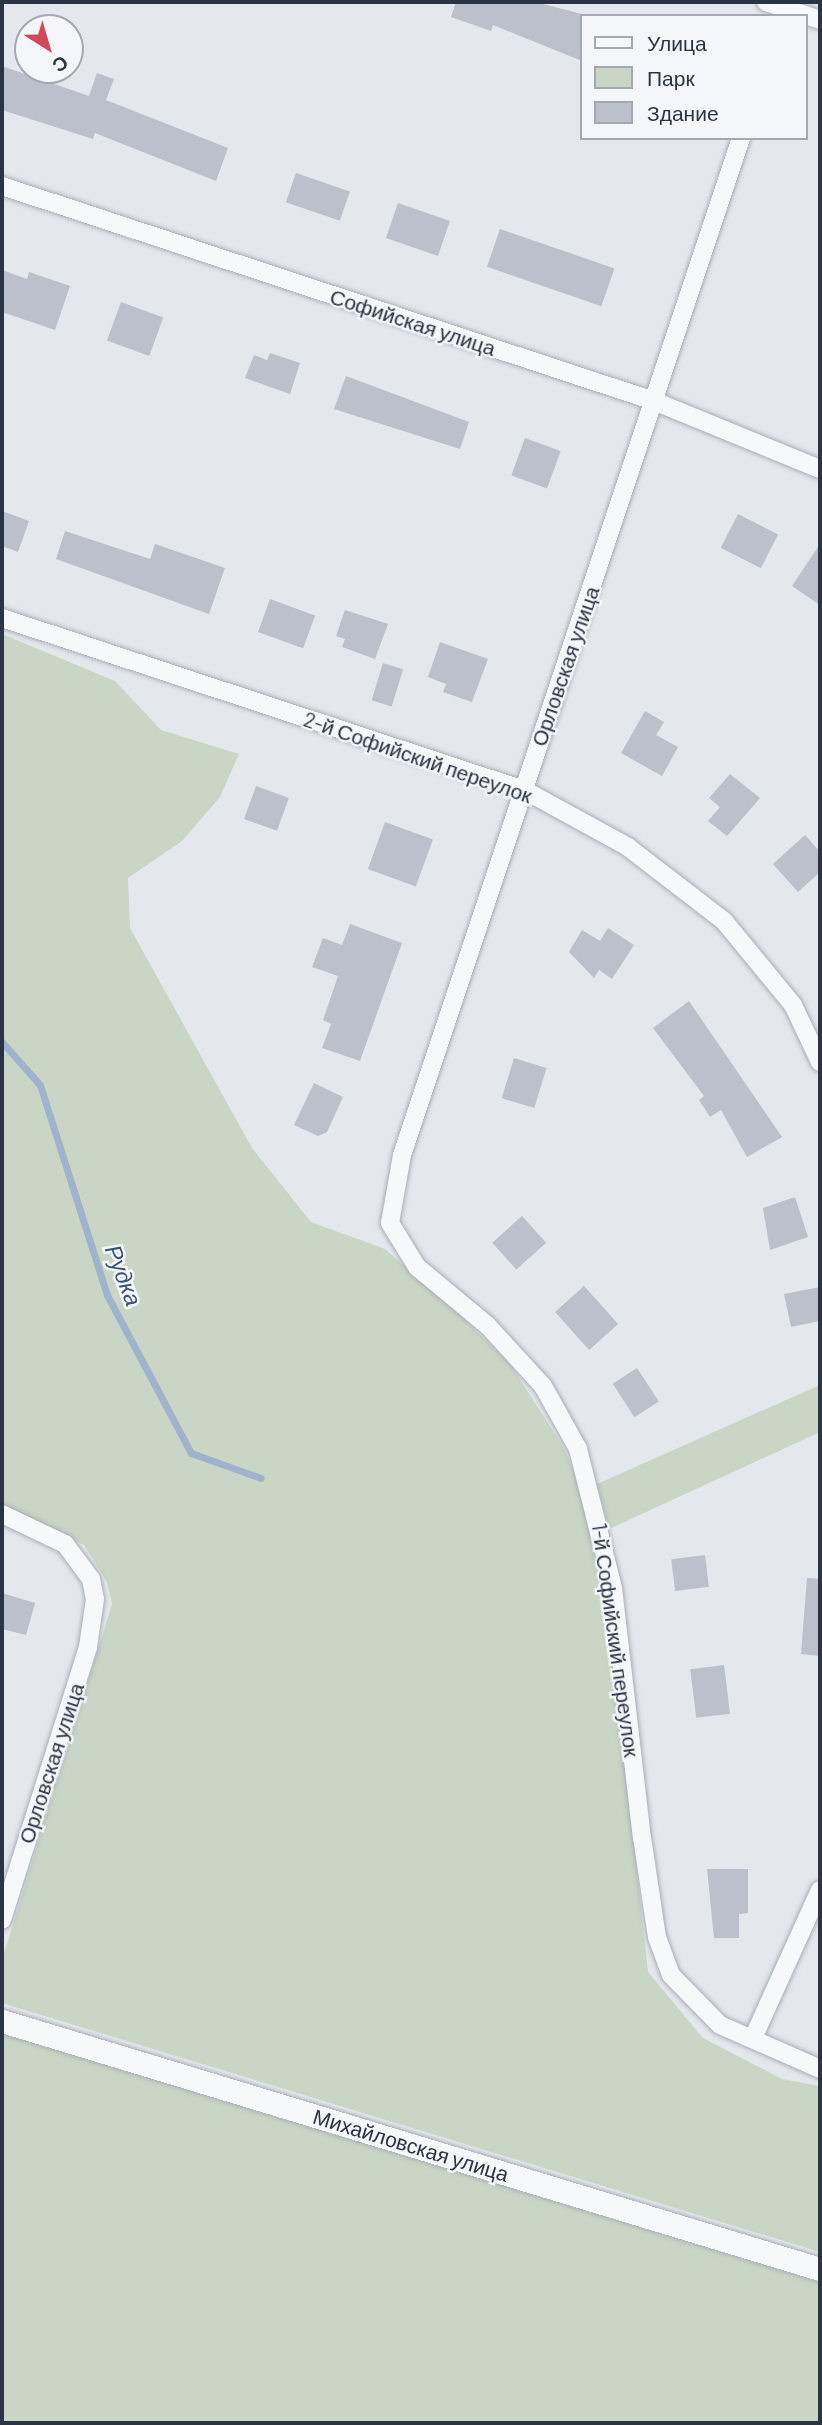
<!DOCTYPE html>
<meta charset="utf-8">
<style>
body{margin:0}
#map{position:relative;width:822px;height:2425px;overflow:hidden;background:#e4e7ec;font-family:Barlow,sans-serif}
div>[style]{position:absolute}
.green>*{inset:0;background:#c9d6c5}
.stream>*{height:7px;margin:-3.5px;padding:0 3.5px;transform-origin:3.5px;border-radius:3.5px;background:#9fb4cc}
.building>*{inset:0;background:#bbc0ca;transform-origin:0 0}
.roads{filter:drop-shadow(0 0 2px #a9aeb7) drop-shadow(0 0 2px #a9aeb7)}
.minor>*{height:18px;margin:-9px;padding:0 9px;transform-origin:9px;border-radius:9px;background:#f7f8fa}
.tertiary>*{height:23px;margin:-11.5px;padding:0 11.5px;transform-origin:11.5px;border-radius:11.5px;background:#f7f8fa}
span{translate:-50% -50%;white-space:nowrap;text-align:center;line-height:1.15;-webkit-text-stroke:5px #f4f6f9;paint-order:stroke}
.street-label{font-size:21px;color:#2b3445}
.water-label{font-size:23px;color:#34527a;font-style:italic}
.frame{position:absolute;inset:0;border:4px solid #2b3445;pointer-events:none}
.legend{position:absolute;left:580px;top:14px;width:228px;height:126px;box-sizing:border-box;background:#f4f6f9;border:2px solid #a4a8b1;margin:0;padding:9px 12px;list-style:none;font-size:21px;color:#2b3445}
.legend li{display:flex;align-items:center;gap:14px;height:35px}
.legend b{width:35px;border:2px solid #a4a8b1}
.north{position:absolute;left:14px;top:14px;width:70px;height:70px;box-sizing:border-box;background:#f4f6f9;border:2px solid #a4a8b1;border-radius:50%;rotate:143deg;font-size:19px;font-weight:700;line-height:28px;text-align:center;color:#2b3445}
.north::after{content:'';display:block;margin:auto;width:24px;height:32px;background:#d1495b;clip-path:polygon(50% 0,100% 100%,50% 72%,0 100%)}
</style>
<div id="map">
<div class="green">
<i style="clip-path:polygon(2px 634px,115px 681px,161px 730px,239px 754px,220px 797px,182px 841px,128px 878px,130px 928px,252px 1148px,311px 1222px,385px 1249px,455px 1310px,510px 1364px,564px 1448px,582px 1491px,615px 1670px,648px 1972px,703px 2038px,782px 2079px,820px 2086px,820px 2252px,2px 2003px,2px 1960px,112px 1604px,107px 1582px,84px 1545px,2px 1505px)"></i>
<i style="clip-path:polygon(820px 1385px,820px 1432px,609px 1529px,597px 1484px)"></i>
<i style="clip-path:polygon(2px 2033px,820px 2282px,820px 2423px,2px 2423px)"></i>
</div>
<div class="stream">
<i style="left:2px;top:1042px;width:57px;rotate:48.5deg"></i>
<i style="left:40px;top:1085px;width:220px;rotate:72.3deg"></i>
<i style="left:107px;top:1295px;width:179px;rotate:62deg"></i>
<i style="left:191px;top:1453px;width:74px;rotate:19.7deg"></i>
</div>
<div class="building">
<i style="clip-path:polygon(456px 2px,535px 2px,582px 14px,582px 61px,493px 25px,491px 31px,451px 17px)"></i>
<i style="clip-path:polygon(2px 66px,89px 96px,97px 73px,114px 79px,106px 100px,228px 148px,216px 181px,95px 133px,93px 139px,2px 110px)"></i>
<i style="left:296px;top:173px;width:57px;height:31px;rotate:19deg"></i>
<i style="left:398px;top:203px;width:55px;height:37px;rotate:19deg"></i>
<i style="left:500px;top:229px;width:121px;height:40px;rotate:19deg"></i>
<i style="clip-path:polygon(2px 270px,27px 279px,29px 272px,70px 286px,55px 330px,2px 312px)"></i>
<i style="left:121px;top:302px;width:45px;height:41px;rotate:20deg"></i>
<i style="clip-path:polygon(270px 353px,300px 363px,290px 394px,245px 378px,254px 355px,267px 360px)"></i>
<i style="clip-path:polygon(346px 376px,469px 422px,460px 449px,334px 409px)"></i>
<i style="left:525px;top:438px;width:38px;height:40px;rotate:20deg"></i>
<i style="clip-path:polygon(2px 511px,29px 521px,18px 552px,2px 546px)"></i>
<i style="left:738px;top:514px;width:45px;height:38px;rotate:27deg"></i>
<i style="clip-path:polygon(65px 531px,150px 559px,155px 544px,225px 568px,209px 614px,56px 559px)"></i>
<i style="clip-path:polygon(820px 544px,820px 605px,792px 586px)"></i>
<i style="left:270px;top:599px;width:48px;height:35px;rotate:20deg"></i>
<i style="clip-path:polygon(345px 610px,388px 624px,375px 659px,342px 647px,345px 639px,336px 636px)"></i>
<i style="clip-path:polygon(440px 642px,488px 659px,472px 702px,443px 692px,446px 684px,428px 677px)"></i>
<i style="left:383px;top:663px;width:21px;height:39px;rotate:17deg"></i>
<i style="clip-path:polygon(645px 711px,664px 722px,656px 735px,678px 747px,662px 776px,621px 753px)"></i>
<i style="clip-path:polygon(730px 774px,760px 798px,727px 836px,708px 821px,720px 807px,709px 798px)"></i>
<i style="left:256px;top:786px;width:35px;height:35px;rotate:20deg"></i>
<i style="left:385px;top:822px;width:51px;height:50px;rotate:20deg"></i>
<i style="clip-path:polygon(805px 835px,820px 852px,820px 872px,798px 892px,773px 864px)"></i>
<i style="clip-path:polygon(350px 924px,402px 943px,360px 1061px,322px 1048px,331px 1024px,323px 1020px,338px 976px,312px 967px,323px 938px,342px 945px)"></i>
<i style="clip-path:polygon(608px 928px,634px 945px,612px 979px,599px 970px,594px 978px,569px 952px,582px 930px,600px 941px)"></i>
<i style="clip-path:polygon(689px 1001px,782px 1137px,747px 1157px,721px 1110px,710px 1117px,699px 1100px,704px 1096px,653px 1028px)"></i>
<i style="left:514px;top:1058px;width:34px;height:42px;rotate:17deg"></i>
<i style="clip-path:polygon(314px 1083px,343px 1097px,327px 1132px,318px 1136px,294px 1125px)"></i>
<i style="clip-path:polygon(795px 1197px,808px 1237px,770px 1250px,763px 1208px)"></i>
<i style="left:522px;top:1216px;width:36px;height:40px;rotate:48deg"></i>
<i style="left:584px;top:1286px;width:51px;height:39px;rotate:48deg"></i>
<i style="clip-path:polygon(820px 1287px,820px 1321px,791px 1327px,784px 1294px)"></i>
<i style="left:637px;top:1368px;width:40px;height:29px;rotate:57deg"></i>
<i style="left:705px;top:1555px;width:32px;height:34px;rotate:83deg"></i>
<i style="clip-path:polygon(807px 1578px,820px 1579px,820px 1656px,801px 1654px)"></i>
<i style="clip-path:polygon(2px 1593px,35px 1603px,26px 1635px,2px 1629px)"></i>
<i style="left:724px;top:1665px;width:49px;height:34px;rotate:83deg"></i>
<i style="clip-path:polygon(707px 1869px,748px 1869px,748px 1913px,739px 1914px,739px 1938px,714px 1938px)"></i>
</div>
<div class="roads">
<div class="minor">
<i style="left:766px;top:2px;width:57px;rotate:18.4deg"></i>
<i style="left:741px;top:138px;width:1072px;rotate:108.43deg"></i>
<i style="left:402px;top:1155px;width:69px;rotate:100deg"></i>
<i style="left:390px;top:1223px;width:52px;rotate:58.5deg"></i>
<i style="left:417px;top:1267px;width:92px;rotate:39.7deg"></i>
<i style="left:488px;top:1326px;width:81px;rotate:47.5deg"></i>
<i style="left:543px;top:1386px;width:72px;rotate:60.9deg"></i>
<i style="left:578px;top:1449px;width:143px;rotate:75.9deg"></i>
<i style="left:613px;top:1588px;width:251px;rotate:83.4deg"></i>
<i style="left:642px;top:1837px;width:101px;rotate:81.5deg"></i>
<i style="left:657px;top:1937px;width:40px;rotate:69.8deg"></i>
<i style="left:671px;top:1975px;width:70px;rotate:45.6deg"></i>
<i style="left:720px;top:2025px;width:109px;rotate:23.7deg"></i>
<i style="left:2px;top:186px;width:687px;rotate:18.25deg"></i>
<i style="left:654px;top:401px;width:179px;rotate:22.3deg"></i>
<i style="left:2px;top:618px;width:550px;rotate:18.24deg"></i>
<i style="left:524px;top:790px;width:119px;rotate:28.7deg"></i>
<i style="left:628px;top:847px;width:121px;rotate:37.6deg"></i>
<i style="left:724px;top:921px;width:109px;rotate:50.6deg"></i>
<i style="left:793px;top:1005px;width:63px;rotate:64.7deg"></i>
<i style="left:2px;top:1514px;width:70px;rotate:25.5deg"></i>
<i style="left:65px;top:1544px;width:44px;rotate:53.4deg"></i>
<i style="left:91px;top:1579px;width:20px;rotate:79deg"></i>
<i style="left:95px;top:1599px;width:49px;rotate:98.3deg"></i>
<i style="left:88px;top:1647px;width:286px;rotate:107.5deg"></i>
<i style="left:754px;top:2036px;width:160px;rotate:-65.7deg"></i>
</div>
<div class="tertiary">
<i style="left:2px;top:2021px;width:855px;rotate:16.87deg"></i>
</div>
</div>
<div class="street-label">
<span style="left:413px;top:322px;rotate:18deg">Софийская улица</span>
<span style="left:565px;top:666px;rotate:-71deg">Орловская улица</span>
<span style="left:418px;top:757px;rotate:19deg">2-й Софийский переулок</span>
<span style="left:616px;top:1640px;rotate:82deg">1-й Софийский переулок</span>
<span style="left:51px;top:1763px;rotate:-72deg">Орловская улица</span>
<span style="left:411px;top:2145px;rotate:17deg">Михайловская улица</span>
</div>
<div class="water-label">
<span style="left:124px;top:1275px;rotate:69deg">Рудка</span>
</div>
<div class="frame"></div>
<ul class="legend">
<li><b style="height:9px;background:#f7f8fa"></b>Улица</li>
<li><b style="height:19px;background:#c9d6c5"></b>Парк</li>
<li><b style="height:19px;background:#bbc0ca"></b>Здание</li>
</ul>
<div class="north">С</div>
</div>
